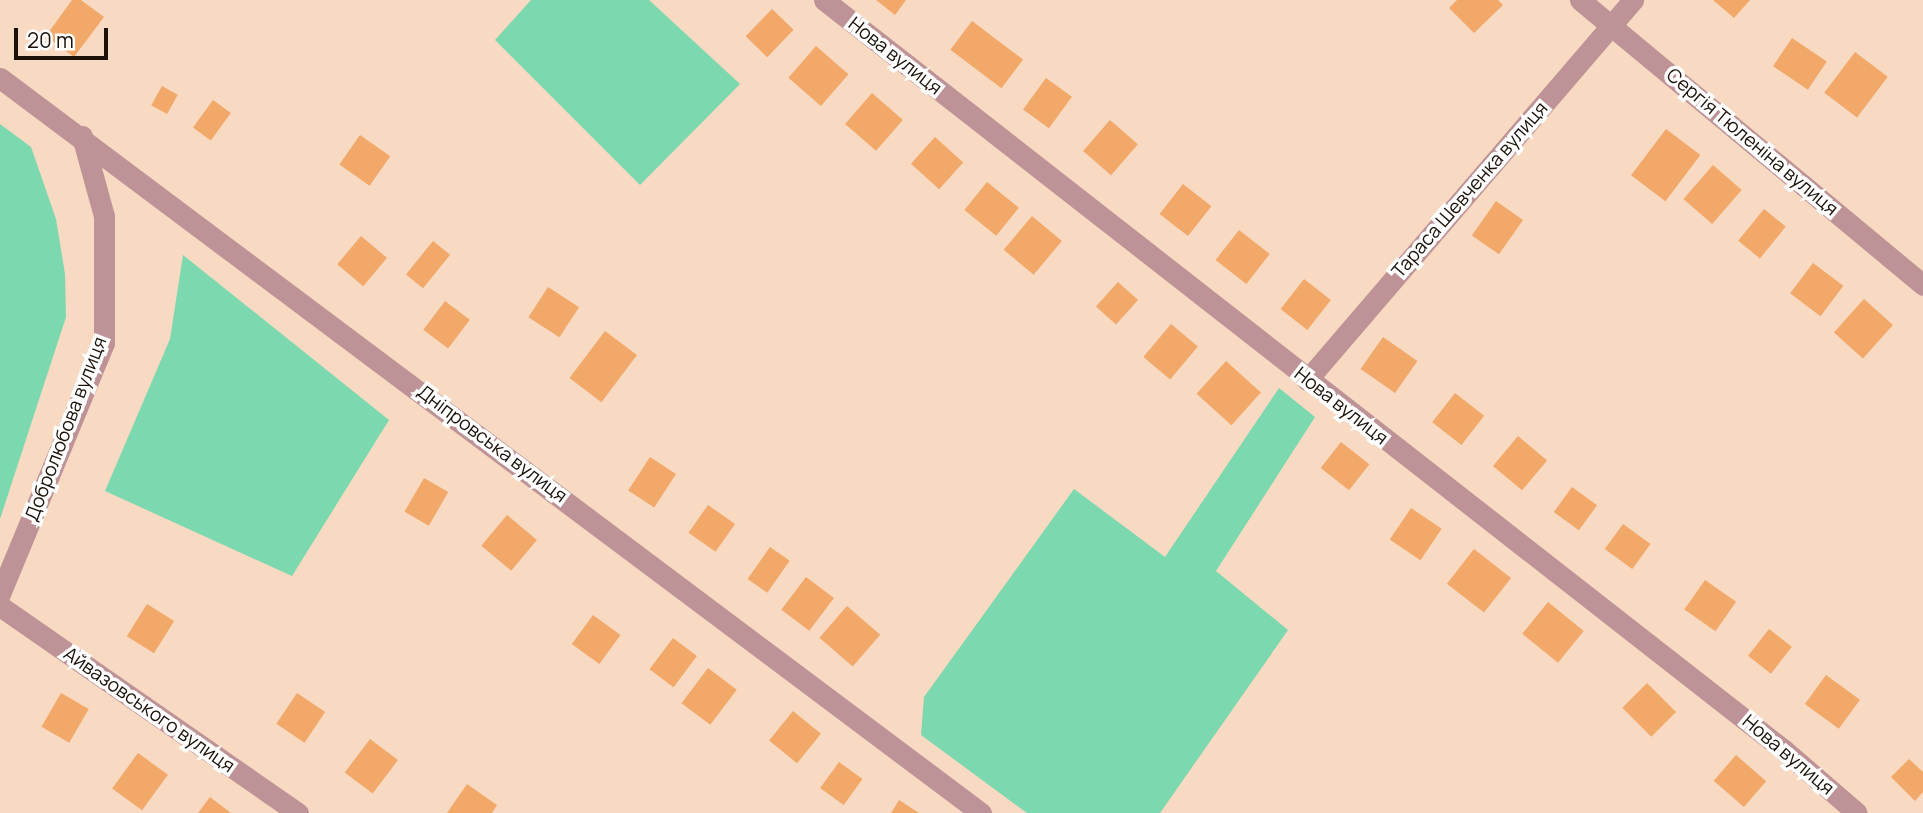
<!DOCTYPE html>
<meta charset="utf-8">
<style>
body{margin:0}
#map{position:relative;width:1923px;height:813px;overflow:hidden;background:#f8d9c1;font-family:Manrope,sans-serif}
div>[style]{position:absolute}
.green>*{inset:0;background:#7bd8af}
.building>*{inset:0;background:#f2a869;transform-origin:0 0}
.minor>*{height:21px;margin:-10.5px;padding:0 10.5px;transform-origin:10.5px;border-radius:10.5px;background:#be9397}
span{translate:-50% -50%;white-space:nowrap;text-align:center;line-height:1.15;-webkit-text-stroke:7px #fff;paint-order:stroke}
.street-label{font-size:19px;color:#1b1108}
.scale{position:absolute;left:14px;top:28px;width:94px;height:32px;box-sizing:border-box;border:4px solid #1b1108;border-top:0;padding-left:9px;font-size:21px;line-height:24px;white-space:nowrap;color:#1b1108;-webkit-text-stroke:5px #fff;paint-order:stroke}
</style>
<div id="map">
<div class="green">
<i style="clip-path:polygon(531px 0,649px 0,740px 84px,640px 185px,495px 40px)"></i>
<i style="clip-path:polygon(0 124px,31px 147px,56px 219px,65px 274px,66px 317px,0 519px)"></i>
<i style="clip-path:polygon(183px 255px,389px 420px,292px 576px,105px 491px,170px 339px)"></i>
<i style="clip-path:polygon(1279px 388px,1315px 417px,1216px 571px,1288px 630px,1160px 813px,1027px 813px,921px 735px,924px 697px,1074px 489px,1165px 557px)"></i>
</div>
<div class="building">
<i style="clip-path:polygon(72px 0,81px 0,104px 17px,74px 57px,46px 36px)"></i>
<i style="clip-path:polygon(876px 0,906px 0,895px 15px)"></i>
<i style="clip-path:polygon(1457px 0,1498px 0,1503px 5px,1474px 33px,1449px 8px)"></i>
<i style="clip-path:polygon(1713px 0,1750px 0,1734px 18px)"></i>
<i style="left:772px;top:9px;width:30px;height:38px;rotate:44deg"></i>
<i style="left:972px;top:21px;width:64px;height:36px;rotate:37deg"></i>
<i style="left:1792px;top:38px;width:42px;height:34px;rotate:34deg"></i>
<i style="left:816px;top:46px;width:43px;height:42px;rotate:41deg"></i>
<i style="left:1855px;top:52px;width:41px;height:51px;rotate:37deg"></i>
<i style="left:1046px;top:78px;width:32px;height:39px;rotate:36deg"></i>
<i style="left:162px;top:86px;width:18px;height:22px;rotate:29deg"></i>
<i style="left:872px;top:93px;width:41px;height:41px;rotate:41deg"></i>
<i style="left:213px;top:100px;width:22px;height:34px;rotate:36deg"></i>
<i style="left:1110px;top:120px;width:37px;height:41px;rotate:41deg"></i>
<i style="left:1666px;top:129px;width:43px;height:58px;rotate:37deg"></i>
<i style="left:360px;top:135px;width:37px;height:36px;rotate:35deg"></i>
<i style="left:935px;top:137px;width:38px;height:36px;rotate:42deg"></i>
<i style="left:1713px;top:165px;width:38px;height:45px;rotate:41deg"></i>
<i style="left:987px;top:182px;width:41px;height:36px;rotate:39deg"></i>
<i style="left:1183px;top:184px;width:36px;height:38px;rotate:38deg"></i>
<i style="left:1496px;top:201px;width:33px;height:42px;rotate:35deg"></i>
<i style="left:1764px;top:209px;width:28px;height:41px;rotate:39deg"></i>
<i style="left:1032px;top:216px;width:39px;height:44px;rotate:40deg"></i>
<i style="left:1239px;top:230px;width:39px;height:38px;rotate:38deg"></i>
<i style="left:361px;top:236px;width:34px;height:37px;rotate:40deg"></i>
<i style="left:433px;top:241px;width:22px;height:43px;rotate:39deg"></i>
<i style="left:1813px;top:263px;width:38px;height:38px;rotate:37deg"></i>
<i style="left:1304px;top:279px;width:34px;height:38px;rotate:38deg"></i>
<i style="left:1118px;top:282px;width:27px;height:33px;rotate:42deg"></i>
<i style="left:548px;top:287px;width:37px;height:36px;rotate:33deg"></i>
<i style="left:1864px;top:299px;width:39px;height:45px;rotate:42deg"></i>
<i style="left:445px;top:301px;width:31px;height:36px;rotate:37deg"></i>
<i style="left:1171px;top:324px;width:35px;height:43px;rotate:40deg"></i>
<i style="left:605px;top:331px;width:40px;height:59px;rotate:37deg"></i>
<i style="left:1383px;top:337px;width:42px;height:39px;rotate:35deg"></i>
<i style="left:1226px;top:361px;width:47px;height:44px;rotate:42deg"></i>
<i style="left:1455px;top:393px;width:37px;height:37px;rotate:38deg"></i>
<i style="left:1518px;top:436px;width:38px;height:39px;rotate:40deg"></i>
<i style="left:1341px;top:442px;width:36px;height:33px;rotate:38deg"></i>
<i style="left:650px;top:457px;width:31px;height:40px;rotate:33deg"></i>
<i style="left:424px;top:478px;width:28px;height:39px;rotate:30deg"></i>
<i style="left:1572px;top:487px;width:31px;height:31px;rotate:36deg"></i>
<i style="left:708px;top:505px;width:33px;height:34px;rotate:35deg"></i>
<i style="left:1411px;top:508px;width:37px;height:38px;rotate:34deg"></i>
<i style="left:507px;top:515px;width:39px;height:40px;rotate:40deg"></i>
<i style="left:1623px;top:524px;width:34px;height:31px;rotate:36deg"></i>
<i style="left:770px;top:547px;width:24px;height:39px;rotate:35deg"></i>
<i style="left:1474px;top:549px;width:47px;height:44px;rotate:38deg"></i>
<i style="left:806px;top:577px;width:35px;height:41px;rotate:37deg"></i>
<i style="left:1705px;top:580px;width:38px;height:36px;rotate:35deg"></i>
<i style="left:1548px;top:602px;width:46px;height:41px;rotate:39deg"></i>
<i style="left:147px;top:604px;width:32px;height:38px;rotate:32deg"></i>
<i style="left:847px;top:606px;width:44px;height:42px;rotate:41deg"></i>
<i style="left:593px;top:615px;width:34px;height:36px;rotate:36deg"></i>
<i style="left:1769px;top:629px;width:29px;height:34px;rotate:38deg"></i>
<i style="left:673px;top:638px;width:30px;height:39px;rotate:37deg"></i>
<i style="left:708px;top:668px;width:36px;height:44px;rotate:37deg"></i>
<i style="left:1826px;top:675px;width:42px;height:36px;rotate:36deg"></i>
<i style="left:1647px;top:683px;width:41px;height:35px;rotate:45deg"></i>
<i style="left:61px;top:693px;width:32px;height:39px;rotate:30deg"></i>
<i style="left:297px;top:693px;width:34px;height:37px;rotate:34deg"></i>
<i style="left:793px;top:711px;width:36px;height:38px;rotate:39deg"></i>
<i style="left:370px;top:739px;width:35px;height:42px;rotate:37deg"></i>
<i style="left:138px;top:753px;width:37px;height:44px;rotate:36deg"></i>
<i style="left:1736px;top:755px;width:40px;height:34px;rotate:41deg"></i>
<i style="clip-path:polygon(1909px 759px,1923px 772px,1923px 792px,1915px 801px,1891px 777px)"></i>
<i style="left:839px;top:762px;width:29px;height:32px;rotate:36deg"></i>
<i style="clip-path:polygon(467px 784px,497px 805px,492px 813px,447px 813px)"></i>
<i style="clip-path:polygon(210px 797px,231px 813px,198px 813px)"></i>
<i style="clip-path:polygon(899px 800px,919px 813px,891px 813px)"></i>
</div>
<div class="minor">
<i style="left:824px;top:0;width:1218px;rotate:38deg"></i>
<i style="left:1784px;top:750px;width:96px;rotate:40.8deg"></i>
<i style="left:1580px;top:0;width:446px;rotate:39.7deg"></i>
<i style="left:0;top:78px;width:1226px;rotate:36.84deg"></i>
<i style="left:1307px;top:380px;width:501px;rotate:-49.37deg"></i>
<i style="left:0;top:594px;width:272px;rotate:-67.5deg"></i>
<i style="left:104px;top:343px;width:127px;rotate:-90deg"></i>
<i style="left:104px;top:216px;width:83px;rotate:-105.4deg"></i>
<i style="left:0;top:606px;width:363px;rotate:34.8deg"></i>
</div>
<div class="street-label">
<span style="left:895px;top:56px;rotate:38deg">Нова вулиця</span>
<span style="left:1752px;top:142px;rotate:40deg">Сергія Тюленіна вулиця</span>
<span style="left:1470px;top:190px;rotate:-49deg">Тараса Шевченка вулиця</span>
<span style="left:1341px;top:406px;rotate:38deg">Нова вулиця</span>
<span style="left:66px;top:429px;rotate:-69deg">Добролюбова вулиця</span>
<span style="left:492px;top:444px;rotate:37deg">Дніпровська вулиця</span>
<span style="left:149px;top:710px;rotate:35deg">Айвазовського вулиця</span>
<span style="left:1788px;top:755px;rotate:40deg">Нова вулиця</span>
</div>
<div class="scale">20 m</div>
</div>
